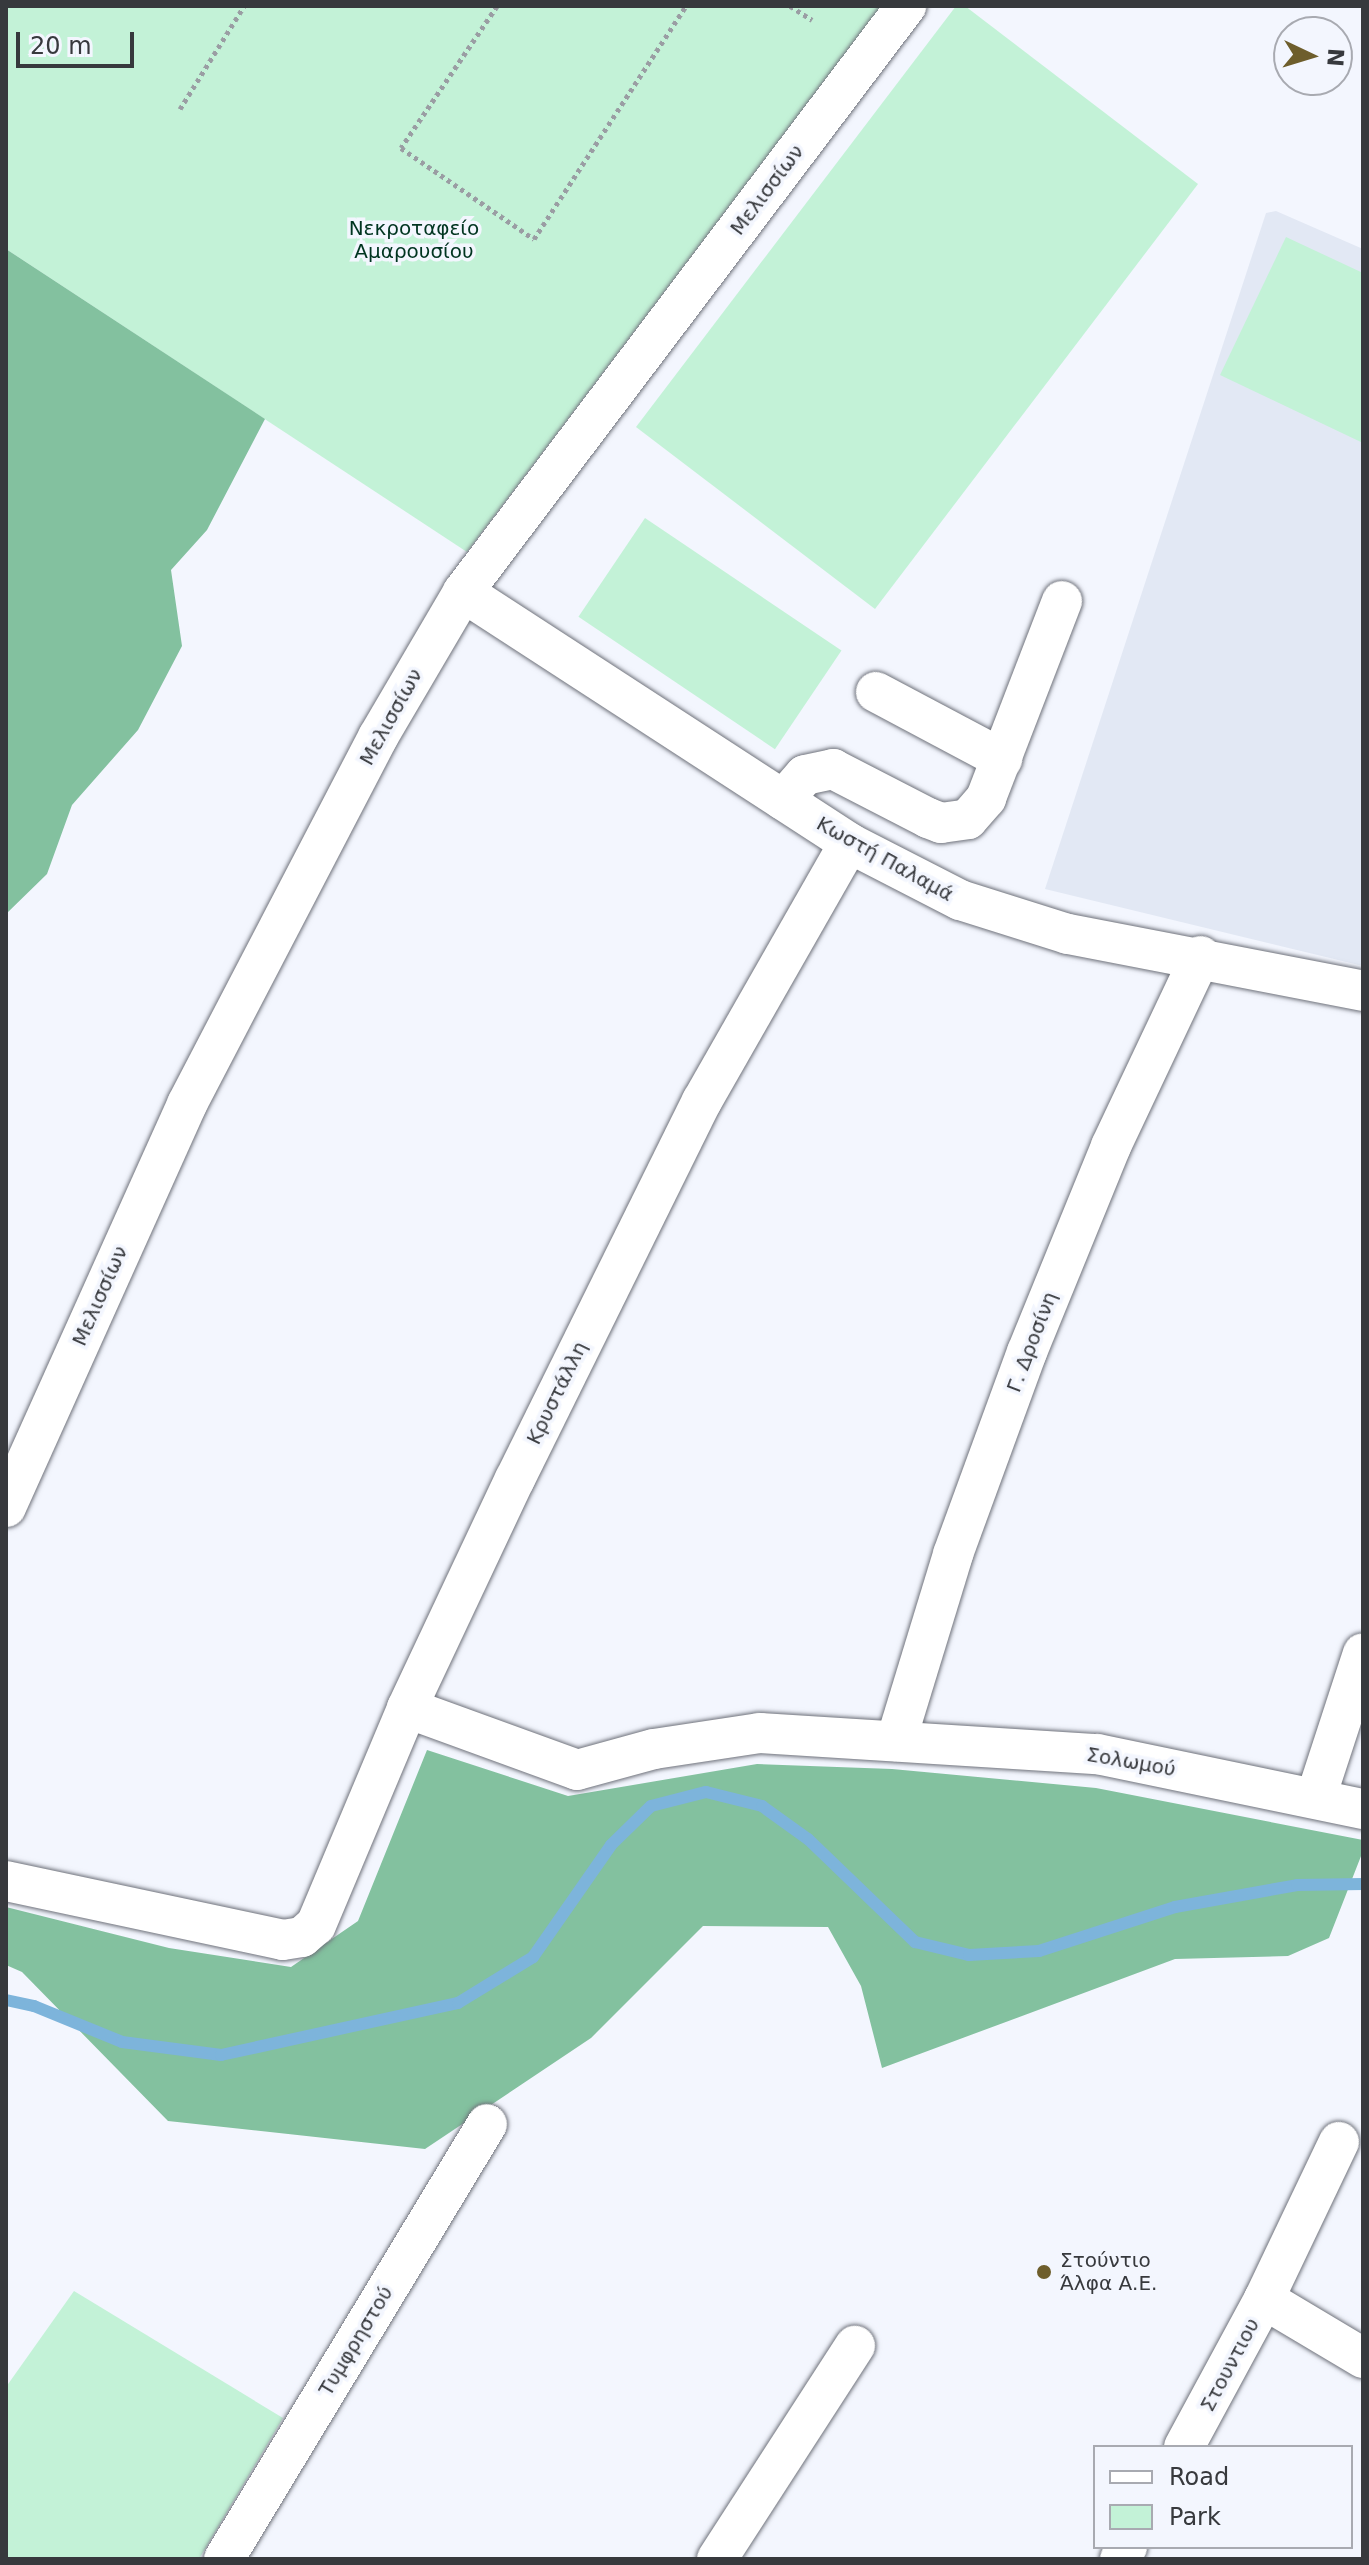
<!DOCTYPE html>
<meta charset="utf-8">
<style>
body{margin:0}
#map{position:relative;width:1369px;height:2565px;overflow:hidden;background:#f3f6fe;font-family:"DejaVu Sans",sans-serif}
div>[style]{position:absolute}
.built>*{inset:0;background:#e2e8f4}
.green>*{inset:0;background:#c3f2d7;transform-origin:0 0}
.forest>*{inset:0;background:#83c19f}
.stream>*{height:12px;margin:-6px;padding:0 6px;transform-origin:6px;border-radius:6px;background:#7db4db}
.path>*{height:5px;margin-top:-2.5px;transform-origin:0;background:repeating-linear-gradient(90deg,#9a9da3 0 4px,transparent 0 8px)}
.roads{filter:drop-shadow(0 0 2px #6f727b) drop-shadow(0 0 2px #6f727b)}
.minor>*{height:40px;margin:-20px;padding:0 20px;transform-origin:20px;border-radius:20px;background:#fff}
.dots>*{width:22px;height:22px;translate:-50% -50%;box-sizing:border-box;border:4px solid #f3f6fe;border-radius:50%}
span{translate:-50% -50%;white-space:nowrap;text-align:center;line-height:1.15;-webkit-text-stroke:7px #f3f6fe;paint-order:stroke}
.street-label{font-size:20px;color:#37393d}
.park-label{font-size:20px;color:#003520}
.poi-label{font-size:20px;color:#37393d}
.left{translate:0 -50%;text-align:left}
.frame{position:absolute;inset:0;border:8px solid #37393d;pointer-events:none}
.legend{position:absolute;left:1093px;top:2445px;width:260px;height:104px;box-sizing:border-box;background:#f3f6fe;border:2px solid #a8aab1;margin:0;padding:10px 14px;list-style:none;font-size:24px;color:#37393d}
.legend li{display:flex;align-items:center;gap:16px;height:40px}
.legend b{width:40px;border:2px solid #a8aab1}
.north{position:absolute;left:1273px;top:16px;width:80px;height:80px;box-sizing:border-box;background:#f3f6fe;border:2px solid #a8aab1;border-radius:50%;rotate:94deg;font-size:22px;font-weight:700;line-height:32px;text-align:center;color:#37393d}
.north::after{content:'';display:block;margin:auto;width:28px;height:36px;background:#6e5e2c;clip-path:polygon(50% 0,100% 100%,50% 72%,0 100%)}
.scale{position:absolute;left:16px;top:32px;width:118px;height:36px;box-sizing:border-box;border:4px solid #37393d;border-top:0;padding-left:10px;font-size:24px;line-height:28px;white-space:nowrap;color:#37393d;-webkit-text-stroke:6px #f3f6fe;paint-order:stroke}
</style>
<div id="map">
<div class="built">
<i style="clip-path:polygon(1276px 211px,1363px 249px,1363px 966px,1045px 889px,1266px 213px)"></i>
</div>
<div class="green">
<i style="clip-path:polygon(6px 6px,881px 6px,467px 552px,6px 249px)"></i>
<i style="clip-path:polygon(956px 6px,965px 6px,1198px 184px,875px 609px,636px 427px)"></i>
<i style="clip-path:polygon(1286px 237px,1363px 273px,1363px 443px,1220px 375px)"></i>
<i style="left:645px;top:518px;width:237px;height:119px;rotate:34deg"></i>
<i style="clip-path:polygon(74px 2291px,283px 2418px,199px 2559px,6px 2559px,6px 2387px)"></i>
</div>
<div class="forest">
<i style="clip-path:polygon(6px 249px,265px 419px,207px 530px,171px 570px,182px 646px,138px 730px,72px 805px,47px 874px,6px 914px)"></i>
<i style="clip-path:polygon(427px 1750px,568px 1796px,757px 1764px,892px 1769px,1096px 1788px,1363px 1840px,1363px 1851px,1329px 1938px,1288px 1956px,1175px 1959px,882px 2068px,861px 1986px,828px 1927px,703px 1926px,591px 2038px,425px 2149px,168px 2121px,22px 1972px,6px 1965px,6px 1907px,169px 1948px,291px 1967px,358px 1921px)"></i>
</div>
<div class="stream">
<i style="left:6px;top:2000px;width:29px;rotate:12deg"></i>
<i style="left:34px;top:2006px;width:95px;rotate:22.2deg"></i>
<i style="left:122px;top:2042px;width:100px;rotate:7.5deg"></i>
<i style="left:221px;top:2055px;width:243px;rotate:-12.4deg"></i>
<i style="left:458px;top:2003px;width:88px;rotate:-31.5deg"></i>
<i style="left:533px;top:1957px;width:136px;rotate:-55.1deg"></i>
<i style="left:611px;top:1845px;width:56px;rotate:-44.3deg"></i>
<i style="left:651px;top:1806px;width:57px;rotate:-14.3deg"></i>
<i style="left:706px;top:1792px;width:58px;rotate:14deg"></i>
<i style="left:762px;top:1806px;width:57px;rotate:35.7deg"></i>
<i style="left:808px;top:1839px;width:149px;rotate:43.9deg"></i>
<i style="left:915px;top:1942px;width:56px;rotate:13.5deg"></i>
<i style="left:969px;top:1955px;width:70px;rotate:-3.3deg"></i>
<i style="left:1039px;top:1951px;width:143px;rotate:-17.9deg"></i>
<i style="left:1175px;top:1907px;width:124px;rotate:-10.2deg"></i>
<i style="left:1297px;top:1885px;width:66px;rotate:-0.9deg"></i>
</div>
<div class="path">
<i style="left:497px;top:6px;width:171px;rotate:124.1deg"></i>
<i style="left:401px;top:148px;width:161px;rotate:34.4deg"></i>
<i style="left:534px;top:239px;width:278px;rotate:-56.9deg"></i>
<i style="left:790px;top:6px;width:26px;rotate:32deg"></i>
<i style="left:180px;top:109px;width:121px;rotate:-58.1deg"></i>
</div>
<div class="roads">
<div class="minor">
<i style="left:463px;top:592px;width:460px;rotate:33deg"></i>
<i style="left:849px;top:843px;width:125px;rotate:27.2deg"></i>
<i style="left:960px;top:900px;width:113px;rotate:17.5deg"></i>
<i style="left:1068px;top:934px;width:300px;rotate:10.9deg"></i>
<i style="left:876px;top:692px;width:143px;rotate:28deg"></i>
<i style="left:783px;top:800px;width:33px;rotate:-49deg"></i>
<i style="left:805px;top:775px;width:29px;rotate:-12deg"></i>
<i style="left:833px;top:769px;width:107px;rotate:27.3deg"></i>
<i style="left:928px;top:818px;width:14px;rotate:21deg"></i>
<i style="left:941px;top:823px;width:27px;rotate:-8deg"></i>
<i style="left:968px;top:819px;width:28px;rotate:-49deg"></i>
<i style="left:986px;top:798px;width:211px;rotate:-68.9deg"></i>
<i style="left:6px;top:1507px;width:442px;rotate:-65.8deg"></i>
<i style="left:187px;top:1104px;width:414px;rotate:-62.5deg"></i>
<i style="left:378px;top:737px;width:168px;rotate:-59.6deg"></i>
<i style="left:463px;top:592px;width:735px;rotate:-52.91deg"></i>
<i style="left:407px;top:1708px;width:181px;rotate:20deg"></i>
<i style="left:577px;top:1770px;width:80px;rotate:-15.3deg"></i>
<i style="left:654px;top:1749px;width:107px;rotate:-8.6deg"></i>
<i style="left:760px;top:1733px;width:338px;rotate:3.6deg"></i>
<i style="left:1097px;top:1754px;width:272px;rotate:11.7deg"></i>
<i style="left:896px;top:1741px;width:195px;rotate:-73deg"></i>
<i style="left:953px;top:1554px;width:215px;rotate:-69.9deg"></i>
<i style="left:1027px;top:1352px;width:222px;rotate:-67.8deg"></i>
<i style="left:1111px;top:1146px;width:210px;rotate:-64.7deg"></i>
<i style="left:1316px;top:1797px;width:151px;rotate:-71.9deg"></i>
<i style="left:6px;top:1881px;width:283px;rotate:12deg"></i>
<i style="left:283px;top:1940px;width:19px;rotate:-9deg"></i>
<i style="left:302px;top:1937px;width:18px;rotate:-41deg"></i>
<i style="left:316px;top:1925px;width:235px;rotate:-67.2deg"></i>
<i style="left:407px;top:1708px;width:253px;rotate:-64.8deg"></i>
<i style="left:515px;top:1479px;width:422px;rotate:-63.7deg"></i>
<i style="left:702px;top:1101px;width:297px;rotate:-60.3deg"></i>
<i style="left:1264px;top:2299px;width:174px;rotate:-64.5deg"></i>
<i style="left:1184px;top:2447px;width:168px;rotate:-61.6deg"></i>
<i style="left:1264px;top:2299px;width:115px;rotate:30.8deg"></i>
<i style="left:224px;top:2559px;width:508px;rotate:-58.84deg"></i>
<i style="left:717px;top:2559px;width:254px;rotate:-57.1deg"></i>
<i style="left:1120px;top:2559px;width:14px;rotate:-60deg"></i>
</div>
</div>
<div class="dots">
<i style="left:1044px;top:2272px;background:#6e5e2c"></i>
</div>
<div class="street-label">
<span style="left:767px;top:190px;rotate:-53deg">Μελισσίων</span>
<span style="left:391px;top:717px;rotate:-61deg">Μελισσίων</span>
<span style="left:885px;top:859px;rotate:29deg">Κωστή Παλαμά</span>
<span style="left:100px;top:1296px;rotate:-66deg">Μελισσίων</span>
<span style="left:1032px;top:1342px;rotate:-69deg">Γ. Δροσίνη</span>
<span style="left:557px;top:1393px;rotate:-64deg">Κρυστάλλη</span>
<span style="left:1131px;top:1762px;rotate:10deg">Σολωμού</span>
<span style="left:356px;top:2341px;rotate:-59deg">Τυμφρηστού</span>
<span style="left:1230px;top:2365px;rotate:-62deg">Στουντιου</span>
</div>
<div class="park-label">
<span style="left:414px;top:240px">Νεκροταφείο<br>Αμαρουσίου</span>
</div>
<div class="poi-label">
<span class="left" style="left:1060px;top:2272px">Στούντιο<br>Άλφα Α.Ε.</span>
</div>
<div class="frame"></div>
<ul class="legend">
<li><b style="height:10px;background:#fff"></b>Road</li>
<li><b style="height:22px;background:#c3f2d7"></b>Park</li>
</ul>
<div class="north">N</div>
<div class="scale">20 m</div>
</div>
